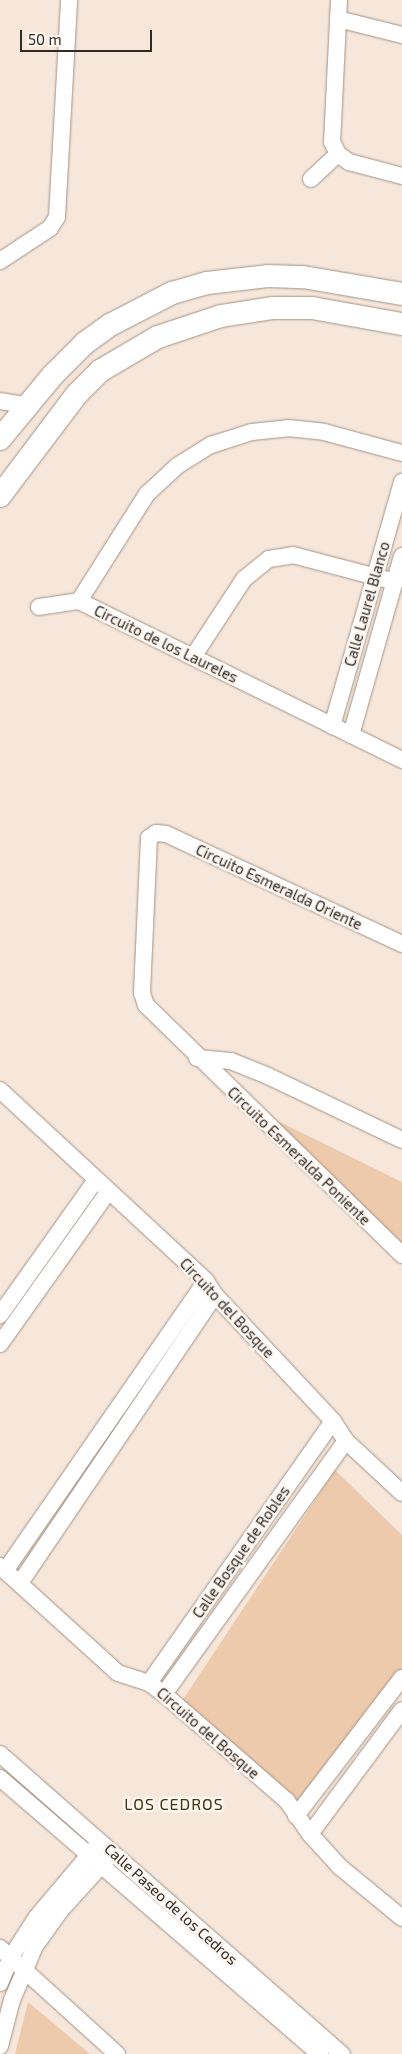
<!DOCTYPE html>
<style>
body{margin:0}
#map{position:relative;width:402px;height:2054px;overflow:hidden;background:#f7e7da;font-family:"Exo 2",sans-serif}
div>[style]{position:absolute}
.green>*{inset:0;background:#eecaad}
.roads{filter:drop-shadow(0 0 1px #a29387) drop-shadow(0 0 1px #a29387)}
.street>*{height:16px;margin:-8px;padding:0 8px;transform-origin:8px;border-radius:8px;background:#fff}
.secondary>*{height:22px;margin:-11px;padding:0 11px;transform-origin:11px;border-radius:11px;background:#fff}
span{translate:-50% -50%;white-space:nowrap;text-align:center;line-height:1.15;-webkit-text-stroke:5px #fdf6f1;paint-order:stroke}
.street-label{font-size:15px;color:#302a25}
.neighbourhood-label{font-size:16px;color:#40370d;letter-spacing:1px}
.scale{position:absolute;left:20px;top:30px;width:132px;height:22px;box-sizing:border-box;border:2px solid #302a25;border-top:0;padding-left:6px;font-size:15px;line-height:18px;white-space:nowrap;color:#302a25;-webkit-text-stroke:4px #fdf6f1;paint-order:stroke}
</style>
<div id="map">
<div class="green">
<i style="clip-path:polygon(229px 1097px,402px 1182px,402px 1262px)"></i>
<i style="clip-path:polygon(335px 1470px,402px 1535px,402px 1673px,303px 1809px,178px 1707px)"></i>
<i style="clip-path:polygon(28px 2002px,90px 2054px,15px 2054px)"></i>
</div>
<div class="roads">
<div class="street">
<i style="left:339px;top:0;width:142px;rotate:92.8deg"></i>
<i style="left:332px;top:142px;width:13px;rotate:63deg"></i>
<i style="left:338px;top:154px;width:14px;rotate:36deg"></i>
<i style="left:349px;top:162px;width:55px;rotate:14.8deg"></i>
<i style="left:338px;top:19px;width:66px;rotate:14deg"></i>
<i style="left:311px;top:179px;width:37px;rotate:-43deg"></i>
<i style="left:0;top:261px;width:60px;rotate:-33.4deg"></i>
<i style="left:50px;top:228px;width:13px;rotate:-58deg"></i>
<i style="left:57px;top:217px;width:217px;rotate:-86.8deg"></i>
<i style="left:0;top:401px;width:26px;rotate:9deg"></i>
<i style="left:79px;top:601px;width:127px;rotate:-57.6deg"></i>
<i style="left:147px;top:494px;width:41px;rotate:-43deg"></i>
<i style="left:177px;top:466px;width:40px;rotate:-32deg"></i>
<i style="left:211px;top:445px;width:43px;rotate:-17.6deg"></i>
<i style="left:252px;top:432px;width:36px;rotate:-6deg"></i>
<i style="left:288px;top:428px;width:36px;rotate:6deg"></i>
<i style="left:324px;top:432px;width:81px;rotate:15.1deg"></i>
<i style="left:79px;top:601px;width:360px;rotate:26.2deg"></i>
<i style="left:39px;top:607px;width:40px;rotate:-8.5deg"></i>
<i style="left:193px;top:657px;width:93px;rotate:-56.8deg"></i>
<i style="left:244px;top:579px;width:32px;rotate:-39deg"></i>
<i style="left:269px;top:559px;width:24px;rotate:-9deg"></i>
<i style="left:293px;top:555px;width:106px;rotate:14.8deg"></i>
<i style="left:332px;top:726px;width:254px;rotate:-74deg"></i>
<i style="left:351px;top:735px;width:186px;rotate:-74.1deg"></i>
<i style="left:402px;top:944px;width:260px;rotate:-155deg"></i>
<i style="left:166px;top:834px;width:10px;rotate:-174deg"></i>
<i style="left:156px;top:833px;width:9px;rotate:144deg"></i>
<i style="left:149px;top:838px;width:155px;rotate:92.6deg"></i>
<i style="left:142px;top:993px;width:13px;rotate:72deg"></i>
<i style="left:146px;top:1005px;width:358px;rotate:44.3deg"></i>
<i style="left:197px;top:1058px;width:34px;rotate:5deg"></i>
<i style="left:231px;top:1061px;width:40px;rotate:22deg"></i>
<i style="left:268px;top:1076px;width:148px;rotate:25.5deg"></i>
<i style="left:0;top:1090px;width:281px;rotate:42.8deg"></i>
<i style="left:206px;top:1281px;width:17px;rotate:57deg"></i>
<i style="left:215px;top:1295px;width:173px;rotate:46.9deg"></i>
<i style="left:333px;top:1421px;width:24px;rotate:57deg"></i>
<i style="left:346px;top:1441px;width:76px;rotate:42.9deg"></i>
<i style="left:0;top:1315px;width:166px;rotate:-54.6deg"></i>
<i style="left:0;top:1344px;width:186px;rotate:-54.6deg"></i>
<i style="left:0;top:1566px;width:159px;rotate:42.2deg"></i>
<i style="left:118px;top:1673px;width:33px;rotate:18deg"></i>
<i style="left:149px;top:1683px;width:19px;rotate:36deg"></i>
<i style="left:164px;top:1694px;width:163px;rotate:41deg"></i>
<i style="left:287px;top:1801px;width:40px;rotate:55.1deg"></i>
<i style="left:310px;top:1834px;width:45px;rotate:47.7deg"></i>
<i style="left:340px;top:1867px;width:80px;rotate:39.4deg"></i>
<i style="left:5px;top:1571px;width:353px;rotate:-55.3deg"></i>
<i style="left:20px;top:1583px;width:348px;rotate:-55.9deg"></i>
<i style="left:149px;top:1683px;width:320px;rotate:-54.9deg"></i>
<i style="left:164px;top:1694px;width:312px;rotate:-54.3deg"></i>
<i style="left:0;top:1754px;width:455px;rotate:41.3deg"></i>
<i style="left:0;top:1778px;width:423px;rotate:40.8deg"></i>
<i style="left:296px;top:1816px;width:174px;rotate:-52.5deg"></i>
<i style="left:310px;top:1834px;width:154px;rotate:-53.4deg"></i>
<i style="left:0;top:1948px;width:158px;rotate:42.2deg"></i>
<i style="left:0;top:1983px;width:28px;rotate:-67deg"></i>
<i style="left:11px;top:1957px;width:46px;rotate:-57.3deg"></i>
<i style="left:36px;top:1918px;width:92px;rotate:-49.9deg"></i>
<i style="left:0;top:2046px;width:48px;rotate:-75.4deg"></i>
<i style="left:12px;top:2000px;width:59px;rotate:-66.9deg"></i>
<i style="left:35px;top:1946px;width:43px;rotate:-54.5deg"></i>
<i style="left:60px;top:1911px;width:70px;rotate:-47.9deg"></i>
</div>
<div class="secondary">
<i style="left:0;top:439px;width:83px;rotate:-50.4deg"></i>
<i style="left:53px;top:375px;width:45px;rotate:-45deg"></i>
<i style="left:85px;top:343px;width:31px;rotate:-36deg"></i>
<i style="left:110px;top:325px;width:70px;rotate:-27.3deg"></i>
<i style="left:172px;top:293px;width:36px;rotate:-16deg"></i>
<i style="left:207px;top:283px;width:61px;rotate:-6.5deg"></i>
<i style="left:268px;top:276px;width:35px;rotate:2deg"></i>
<i style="left:303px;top:277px;width:100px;rotate:9.7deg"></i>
<i style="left:0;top:496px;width:128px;rotate:-53deg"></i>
<i style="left:77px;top:394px;width:33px;rotate:-45deg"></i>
<i style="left:100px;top:371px;width:67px;rotate:-30.4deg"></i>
<i style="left:158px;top:337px;width:66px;rotate:-18.4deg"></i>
<i style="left:221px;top:316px;width:53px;rotate:-8.7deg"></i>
<i style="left:273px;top:308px;width:39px"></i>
<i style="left:312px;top:308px;width:91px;rotate:10.1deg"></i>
</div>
</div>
<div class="street-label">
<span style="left:367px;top:604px;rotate:-74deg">Calle Laurel Blanco</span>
<span style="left:166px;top:644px;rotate:26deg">Circuito de los Laureles</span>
<span style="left:279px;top:887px;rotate:25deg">Circuito Esmeralda Oriente</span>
<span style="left:299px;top:1156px;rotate:44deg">Circuito Esmeralda Poniente</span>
<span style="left:227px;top:1308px;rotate:47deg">Circuito del Bosque</span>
<span style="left:241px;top:1552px;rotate:-55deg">Calle Bosque de Robles</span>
<span style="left:208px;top:1733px;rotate:41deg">Circuito del Bosque</span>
<span style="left:171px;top:1904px;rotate:42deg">Calle Paseo de los Cedros</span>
</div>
<div class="neighbourhood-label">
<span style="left:174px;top:1804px">LOS CEDROS</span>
</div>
<div class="scale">50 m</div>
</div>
